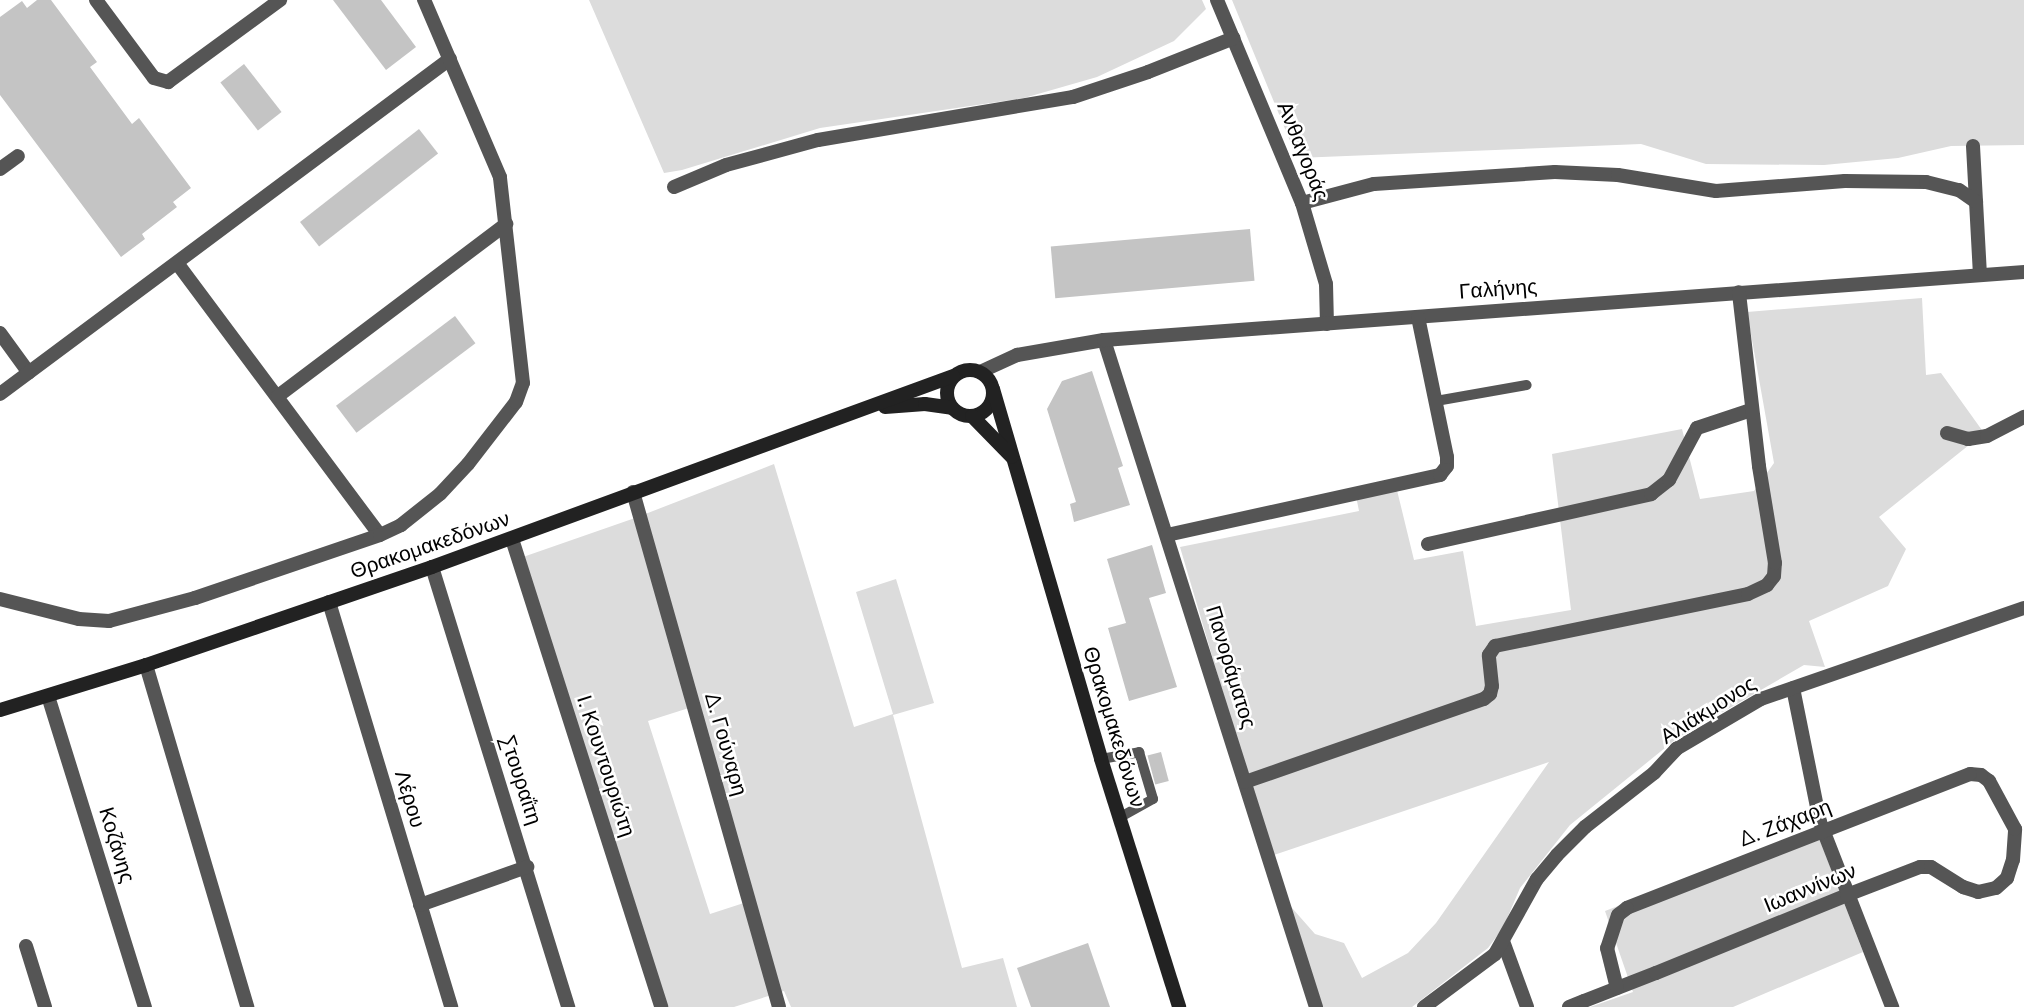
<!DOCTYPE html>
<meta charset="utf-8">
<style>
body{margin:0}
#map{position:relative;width:2024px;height:1007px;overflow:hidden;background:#fff;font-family:"Nunito Sans",sans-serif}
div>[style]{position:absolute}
.green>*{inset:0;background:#dcdcdc}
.building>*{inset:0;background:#c4c4c4;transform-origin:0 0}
.service>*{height:10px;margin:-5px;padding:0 5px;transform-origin:5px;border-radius:5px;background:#555}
.minor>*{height:14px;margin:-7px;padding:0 7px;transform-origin:7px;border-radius:7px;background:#555}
.secondary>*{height:14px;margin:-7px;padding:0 7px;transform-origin:7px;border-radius:7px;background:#222}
.secondary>.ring{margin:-7px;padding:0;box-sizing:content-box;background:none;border:14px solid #222;border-radius:50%}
span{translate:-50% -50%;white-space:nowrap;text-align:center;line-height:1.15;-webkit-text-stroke:5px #fff;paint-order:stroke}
.street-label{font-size:21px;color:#000}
</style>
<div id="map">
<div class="green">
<i style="clip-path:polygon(589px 0,1202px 0,1206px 9px,1174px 41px,1097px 77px,1024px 98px,820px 128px,682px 170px,664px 173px)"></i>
<i style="clip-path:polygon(1232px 0,2024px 0,2024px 145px,1951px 146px,1898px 158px,1824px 165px,1706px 164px,1641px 144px,1297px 158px)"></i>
<i style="clip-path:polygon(1922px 298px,1926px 375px,1941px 373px,1984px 433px,1879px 517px,1906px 549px,1888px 586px,1809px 621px,1825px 667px,1804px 665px,1676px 739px,1570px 825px,1520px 888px,1503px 928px,1488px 948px,1412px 1007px,1320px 1007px,1285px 900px,1315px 934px,1344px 943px,1362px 978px,1408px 953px,1436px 923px,1549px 762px,1271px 856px,1180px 547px,1359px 511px,1355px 491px,1395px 482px,1414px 560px,1463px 551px,1476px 626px,1571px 610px,1552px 454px,1682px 429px,1700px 499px,1754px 491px,1774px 463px,1747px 312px)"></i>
<i style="clip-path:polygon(evenodd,774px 464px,854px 727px,893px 714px,856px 592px,896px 579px,934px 703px,893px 715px,962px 968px,1003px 958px,1017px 1007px,791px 1007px,784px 991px,734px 1007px,665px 1007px,523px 557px,635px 518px,774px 464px,692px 707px,753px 900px,710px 914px,648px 721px,692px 707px)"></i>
<i style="clip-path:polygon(1816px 830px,1863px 952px,1733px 1007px,1590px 1007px,1633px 992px,1605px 911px)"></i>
</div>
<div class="building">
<i style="clip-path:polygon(37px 0,51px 0,97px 62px,90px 67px,132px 124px,139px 118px,191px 188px,173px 202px,177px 207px,142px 234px,145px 239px,121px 257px,0 95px,0 17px,22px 1px,27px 8px)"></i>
<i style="clip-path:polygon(333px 0,381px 0,416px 47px,386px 70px)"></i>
<i style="left:244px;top:64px;width:61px;height:30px;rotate:52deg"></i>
<i style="left:419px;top:129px;width:31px;height:151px;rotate:52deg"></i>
<i style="left:1250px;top:229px;width:52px;height:200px;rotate:85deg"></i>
<i style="left:455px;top:316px;width:34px;height:149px;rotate:53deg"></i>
<i style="clip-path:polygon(1092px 371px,1123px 466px,1118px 468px,1130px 505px,1074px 522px,1070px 504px,1076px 502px,1047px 409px,1062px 381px)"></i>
<i style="clip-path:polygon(1152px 545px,1166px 593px,1149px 598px,1177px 687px,1129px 701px,1108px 628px,1126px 623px,1107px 559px)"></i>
<i style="left:1161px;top:752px;width:30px;height:14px;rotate:75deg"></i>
<i style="clip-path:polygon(1088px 943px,1110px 1007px,1031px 1007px,1017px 968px)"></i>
</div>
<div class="service">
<i style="left:1436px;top:401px;width:92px;rotate:-10deg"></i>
<i style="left:1101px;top:759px;width:39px;rotate:-10deg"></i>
<i style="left:1139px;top:752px;width:49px;rotate:73.4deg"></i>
<i style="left:1153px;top:799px;width:39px;rotate:151deg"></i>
</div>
<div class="minor">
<i style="left:96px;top:0;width:97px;rotate:53.4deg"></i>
<i style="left:154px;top:78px;width:15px;rotate:16deg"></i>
<i style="left:168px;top:82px;width:139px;rotate:-36.2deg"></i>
<i style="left:1217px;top:0;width:220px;rotate:67.3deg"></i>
<i style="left:1302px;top:203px;width:84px;rotate:73.5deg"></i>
<i style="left:1326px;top:284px;width:40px;rotate:88.6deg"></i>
<i style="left:1973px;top:146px;width:129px;rotate:86.9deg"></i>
<i style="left:0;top:169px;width:22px;rotate:-36deg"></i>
<i style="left:674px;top:187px;width:56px;rotate:-22.9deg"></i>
<i style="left:726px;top:165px;width:95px;rotate:-15.2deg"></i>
<i style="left:818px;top:140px;width:259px;rotate:-9.6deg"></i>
<i style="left:1073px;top:97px;width:79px;rotate:-18.4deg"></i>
<i style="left:1148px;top:72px;width:92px;rotate:-21.6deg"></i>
<i style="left:1302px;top:203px;width:74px;rotate:-14.8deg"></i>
<i style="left:1374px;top:184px;width:181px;rotate:-3.8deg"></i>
<i style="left:1555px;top:172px;width:63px;rotate:2.7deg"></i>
<i style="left:1618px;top:175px;width:99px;rotate:9.3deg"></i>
<i style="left:1716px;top:191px;width:129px;rotate:-4.4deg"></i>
<i style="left:1845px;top:181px;width:81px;rotate:0.7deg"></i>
<i style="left:1926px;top:182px;width:34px;rotate:14deg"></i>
<i style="left:1959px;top:190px;width:21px;rotate:35deg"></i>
<i style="left:177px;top:263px;width:339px;rotate:53.3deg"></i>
<i style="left:0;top:333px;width:49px;rotate:54.1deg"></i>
<i style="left:1104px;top:340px;width:700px;rotate:72.37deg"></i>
<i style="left:980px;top:372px;width:41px;rotate:-24.7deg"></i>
<i style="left:1017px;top:355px;width:88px;rotate:-9.8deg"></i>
<i style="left:1104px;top:340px;width:923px;rotate:-4.23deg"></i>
<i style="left:0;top:394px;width:561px;rotate:-36.67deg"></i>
<i style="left:278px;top:396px;width:286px;rotate:-37deg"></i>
<i style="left:1947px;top:433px;width:22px;rotate:16deg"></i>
<i style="left:1968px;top:439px;width:19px;rotate:-9deg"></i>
<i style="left:1987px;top:436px;width:42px;rotate:-27.2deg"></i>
<i style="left:633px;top:492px;width:535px;rotate:74.17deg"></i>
<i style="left:1167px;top:535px;width:280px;rotate:-12.4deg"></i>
<i style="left:1440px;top:475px;width:11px;rotate:-52deg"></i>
<i style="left:1447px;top:466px;width:9px;rotate:-90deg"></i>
<i style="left:1447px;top:457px;width:143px;rotate:-101.7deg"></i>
<i style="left:512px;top:539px;width:491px;rotate:72.3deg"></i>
<i style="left:1428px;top:544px;width:229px;rotate:-12.6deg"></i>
<i style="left:1651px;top:494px;width:23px;rotate:-38deg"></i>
<i style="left:1669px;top:480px;width:59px;rotate:-61.7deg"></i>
<i style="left:1697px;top:428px;width:57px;rotate:-18.4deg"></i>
<i style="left:432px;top:567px;width:461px;rotate:72.8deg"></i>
<i style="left:0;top:599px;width:81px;rotate:14.2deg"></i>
<i style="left:79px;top:619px;width:30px;rotate:4deg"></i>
<i style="left:109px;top:621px;width:89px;rotate:-15deg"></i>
<i style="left:195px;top:598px;width:195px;rotate:-18.8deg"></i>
<i style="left:380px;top:535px;width:23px;rotate:-25deg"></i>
<i style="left:401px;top:525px;width:50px;rotate:-38.5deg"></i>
<i style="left:440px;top:494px;width:41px;rotate:-47deg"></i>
<i style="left:468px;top:464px;width:78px;rotate:-52.3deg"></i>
<i style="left:516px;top:402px;width:20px;rotate:-70deg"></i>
<i style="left:523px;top:383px;width:207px;rotate:-96.4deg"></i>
<i style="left:500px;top:177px;width:193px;rotate:-113.2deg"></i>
<i style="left:329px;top:602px;width:423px;rotate:73.2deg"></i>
<i style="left:146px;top:665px;width:357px;rotate:73.5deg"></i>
<i style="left:1793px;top:688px;width:137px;rotate:78.6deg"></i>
<i style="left:1820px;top:822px;width:199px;rotate:68.7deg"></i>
<i style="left:48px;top:696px;width:326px;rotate:72.7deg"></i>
<i style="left:1245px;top:782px;width:253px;rotate:-19.2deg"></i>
<i style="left:1484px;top:699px;width:8px;rotate:-40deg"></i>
<i style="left:1490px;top:694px;width:8px;rotate:-76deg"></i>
<i style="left:1492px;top:686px;width:31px;rotate:-96deg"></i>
<i style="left:1489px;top:655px;width:11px;rotate:-56deg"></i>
<i style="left:1495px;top:646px;width:258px;rotate:-11.6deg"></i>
<i style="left:1748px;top:594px;width:21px;rotate:-25deg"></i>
<i style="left:1767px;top:585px;width:11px;rotate:-52deg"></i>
<i style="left:1774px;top:576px;width:13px;rotate:-86deg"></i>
<i style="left:1775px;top:563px;width:98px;rotate:-99.4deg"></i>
<i style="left:1759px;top:466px;width:175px;rotate:-96.6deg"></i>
<i style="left:420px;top:905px;width:114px;rotate:-19.6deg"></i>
<i style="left:1504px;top:944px;width:67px;rotate:69.9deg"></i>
<i style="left:26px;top:946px;width:64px;rotate:72.7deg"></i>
<i style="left:1424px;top:1007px;width:89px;rotate:-36.7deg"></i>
<i style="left:1495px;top:954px;width:86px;rotate:-60.8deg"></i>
<i style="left:1537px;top:879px;width:31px;rotate:-50deg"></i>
<i style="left:1557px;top:855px;width:40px;rotate:-45deg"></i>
<i style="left:1585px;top:827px;width:88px;rotate:-38deg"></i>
<i style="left:1654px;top:773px;width:33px;rotate:-47deg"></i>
<i style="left:1676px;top:749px;width:99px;rotate:-30.5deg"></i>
<i style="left:1761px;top:699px;width:278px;rotate:-19.1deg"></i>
<i style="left:1569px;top:1007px;width:16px;rotate:-22deg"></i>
<i style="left:1584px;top:1001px;width:77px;rotate:-21.3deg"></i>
<i style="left:1656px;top:973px;width:206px;rotate:-22.2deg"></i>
<i style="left:1847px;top:895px;width:78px;rotate:-21deg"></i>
<i style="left:1920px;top:867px;width:11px"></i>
<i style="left:1931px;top:867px;width:38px;rotate:32deg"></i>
<i style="left:1963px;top:887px;width:16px;rotate:18deg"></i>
<i style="left:1978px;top:892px;width:18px;rotate:-13deg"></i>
<i style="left:1996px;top:888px;width:15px;rotate:-42deg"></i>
<i style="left:2007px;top:878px;width:19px;rotate:-72deg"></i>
<i style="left:2013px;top:860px;width:31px;rotate:-86deg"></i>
<i style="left:2015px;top:829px;width:55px;rotate:-118.4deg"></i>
<i style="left:1989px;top:781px;width:10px;rotate:-143deg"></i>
<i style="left:1981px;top:775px;width:11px;rotate:-175deg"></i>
<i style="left:1970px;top:774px;width:368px;rotate:158.7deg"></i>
<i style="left:1627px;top:908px;width:11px;rotate:142deg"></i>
<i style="left:1618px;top:915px;width:35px;rotate:108deg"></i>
<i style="left:1607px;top:948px;width:41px;rotate:76deg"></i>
</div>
<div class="secondary">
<i class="ring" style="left:947px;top:370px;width:32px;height:32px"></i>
<i style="left:993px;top:389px;width:385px;rotate:73.7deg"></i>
<i style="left:1101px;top:759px;width:260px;rotate:72.5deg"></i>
<i style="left:885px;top:407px;width:40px;rotate:-4.3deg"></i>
<i style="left:925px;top:404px;width:27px;rotate:8deg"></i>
<i style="left:972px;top:416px;width:57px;rotate:45.7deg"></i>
<i style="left:0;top:710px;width:153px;rotate:-17.1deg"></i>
<i style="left:146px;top:665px;width:302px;rotate:-18.9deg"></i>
<i style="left:432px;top:567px;width:555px;rotate:-20.13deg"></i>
</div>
<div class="street-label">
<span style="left:1303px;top:151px;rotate:68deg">Ανθαγοράς</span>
<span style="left:1498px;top:289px;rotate:-4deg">Γαλήνης</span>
<span style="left:430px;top:545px;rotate:-19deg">Θρακομακεδόνων</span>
<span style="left:1231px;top:667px;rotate:73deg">Πανοράματος</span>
<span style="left:1708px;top:710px;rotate:-32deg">Αλιάκμονος</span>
<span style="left:1114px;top:727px;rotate:73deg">Θρακομακεδόνων</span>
<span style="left:726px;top:744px;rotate:74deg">Δ. Γούναρη</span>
<span style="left:606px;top:766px;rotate:72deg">Ι. Κουντουριώτη</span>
<span style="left:521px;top:780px;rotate:72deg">Στουραΐτη</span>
<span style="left:410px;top:799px;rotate:73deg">Λέρου</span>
<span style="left:1785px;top:823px;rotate:-21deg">Δ. Ζάχαρη</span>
<span style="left:117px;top:845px;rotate:73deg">Κοζάνης</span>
<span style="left:1810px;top:888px;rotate:-22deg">Ιωαννίνων</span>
</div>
</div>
